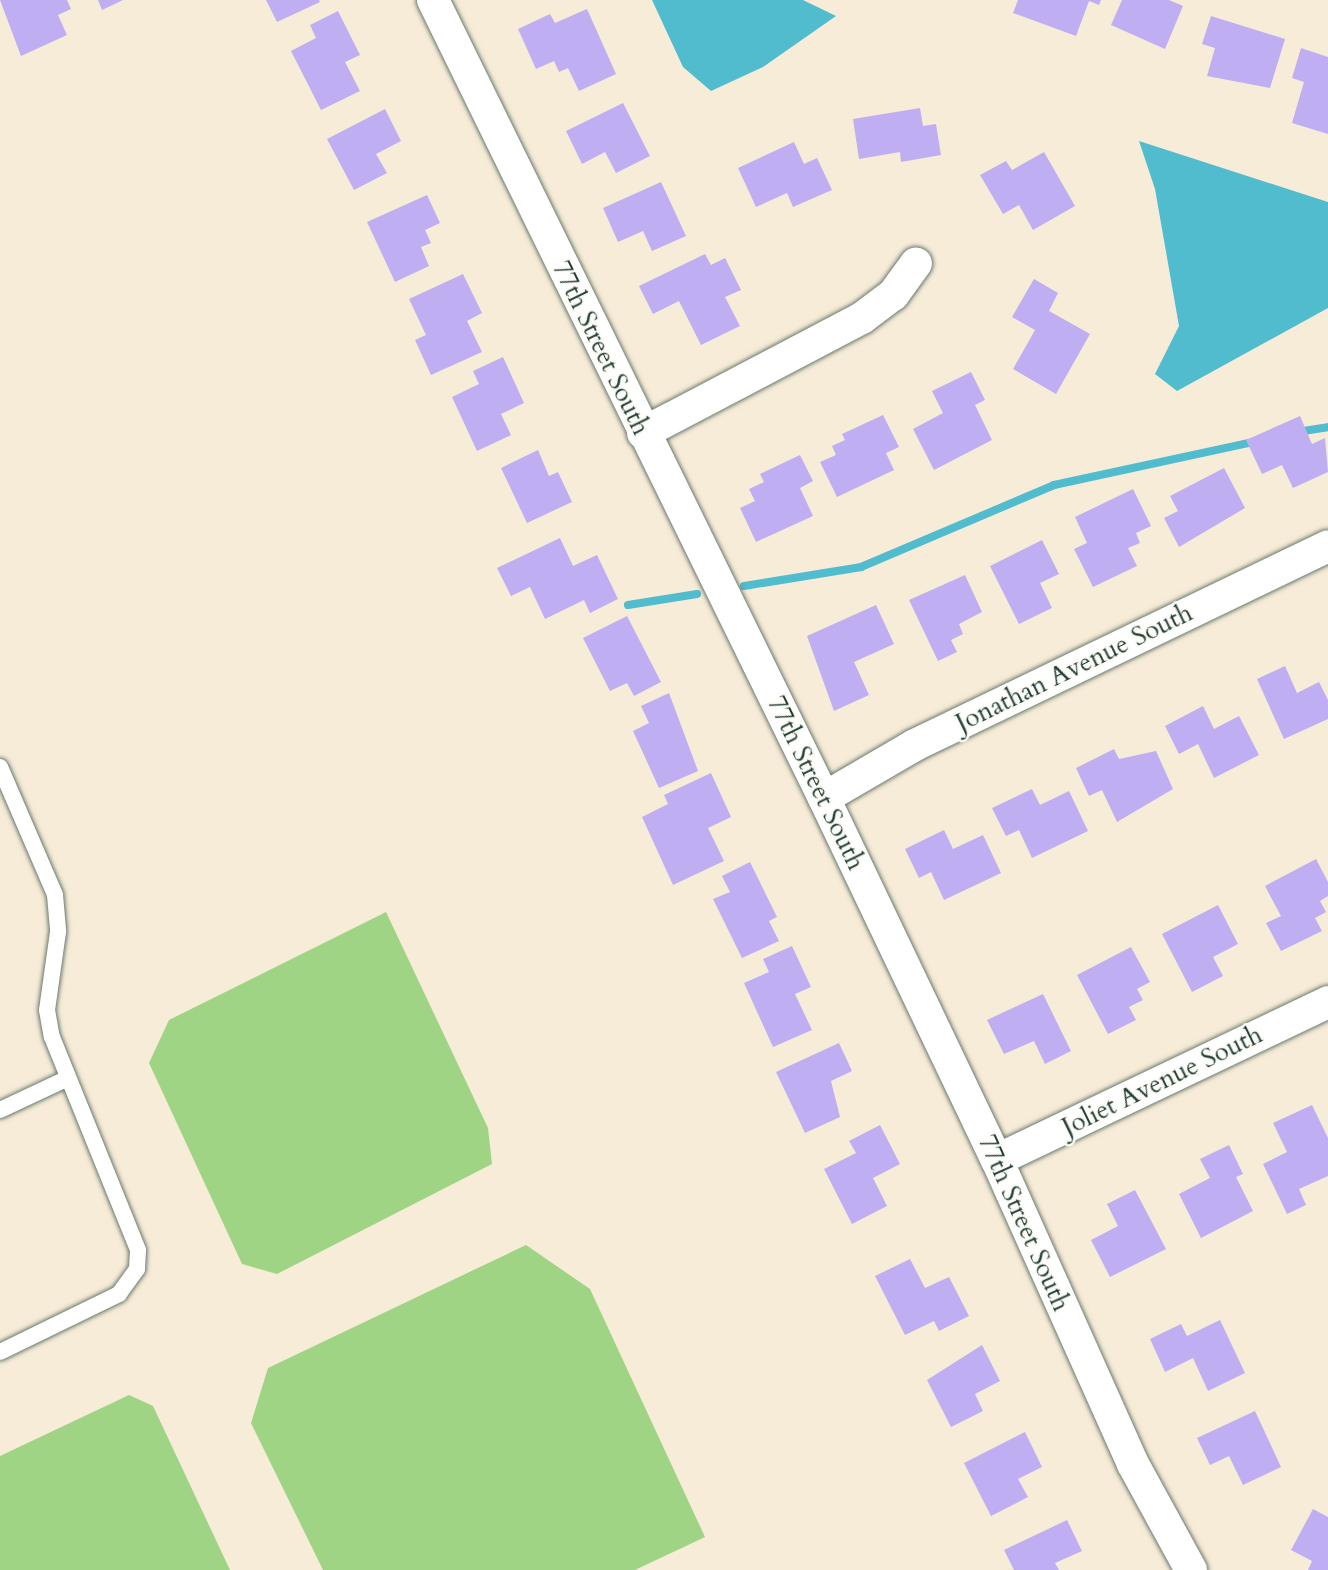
<!DOCTYPE html>
<style>
body{margin:0}
#map{position:relative;width:1328px;height:1570px;overflow:hidden;background:#f7ecd8;font-family:Cardo,serif}
div>[style]{position:absolute}
.green>*{inset:0;background:#a0d485}
.water>*{inset:0;background:#51bccd}
.stream>*{height:8px;margin:-4px;padding:0 4px;transform-origin:4px;border-radius:4px;background:#51bccd}
.building>*{inset:0;background:#bfaef2}
.roads{filter:drop-shadow(0 0 2px #6b7a6d) drop-shadow(0 0 2px #6b7a6d)}
.lane>*{height:16px;margin:-8px;padding:0 8px;transform-origin:8px;border-radius:8px;background:#fff}
.street>*{height:32px;margin:-16px;padding:0 16px;transform-origin:16px;border-radius:16px;background:#fff}
span{translate:-50% -50%;white-space:nowrap;text-align:center;line-height:1.15;-webkit-text-stroke:5px #fdfcf7;paint-order:stroke}
.street-label{font-size:26px;color:#1f3d34}
</style>
<div id="map">
<div class="green">
<i style="clip-path:polygon(386px 912px,488px 1128px,492px 1164px,277px 1274px,242px 1264px,149px 1063px,169px 1020px)"></i>
<i style="clip-path:polygon(526px 1245px,590px 1289px,705px 1537px,635px 1570px,323px 1570px,251px 1423px,268px 1368px)"></i>
<i style="clip-path:polygon(129px 1395px,153px 1406px,230px 1570px,0 1570px,0 1456px)"></i>
</div>
<div class="water">
<i style="clip-path:polygon(652px 0,803px 0,836px 16px,763px 67px,711px 91px,683px 67px)"></i>
<i style="clip-path:polygon(1139px 141px,1328px 202px,1328px 308px,1177px 391px,1155px 374px,1179px 326px,1155px 189px)"></i>
</div>
<div class="stream">
<i style="left:1297px;top:432px;width:31px;rotate:-9deg"></i>
<i style="left:744px;top:586px;width:119px;rotate:-9.2deg"></i>
<i style="left:861px;top:567px;width:210px;rotate:-23deg"></i>
<i style="left:1054px;top:485px;width:209px;rotate:-12.2deg"></i>
<i style="left:628px;top:605px;width:70px;rotate:-9.1deg"></i>
</div>
<div class="building">
<i style="clip-path:polygon(0 0,67px 0,71px 9px,58px 15px,67px 35px,21px 56px)"></i>
<i style="clip-path:polygon(98px 0,123px 0,102px 10px)"></i>
<i style="clip-path:polygon(266px 0,319px 0,320px 2px,277px 22px)"></i>
<i style="clip-path:polygon(1018px 0,1101px 0,1099px 5px,1089px 1px,1076px 36px,1013px 13px)"></i>
<i style="clip-path:polygon(1122px 0,1169px 0,1183px 6px,1165px 49px,1111px 25px)"></i>
<i style="clip-path:polygon(587px 9px,616px 74px,579px 91px,568px 68px,559px 72px,554px 61px,536px 69px,518px 29px,550px 14px,555px 23px)"></i>
<i style="clip-path:polygon(338px 11px,360px 55px,345px 62px,360px 91px,321px 110px,291px 51px,316px 38px,310px 25px)"></i>
<i style="clip-path:polygon(1211px 16px,1285px 39px,1270px 88px,1207px 76px,1215px 48px,1202px 44px)"></i>
<i style="clip-path:polygon(1301px 48px,1328px 57px,1328px 134px,1292px 123px,1304px 82px,1292px 78px)"></i>
<i style="clip-path:polygon(623px 103px,650px 156px,616px 173px,605px 152px,582px 164px,566px 131px)"></i>
<i style="clip-path:polygon(920px 108px,923px 126px,936px 124px,941px 155px,901px 162px,900px 152px,859px 159px,853px 119px)"></i>
<i style="clip-path:polygon(385px 109px,401px 141px,376px 154px,387px 173px,354px 190px,327px 139px)"></i>
<i style="clip-path:polygon(794px 142px,804px 164px,817px 158px,832px 190px,793px 207px,787px 193px,756px 207px,738px 168px)"></i>
<i style="clip-path:polygon(1044px 152px,1075px 206px,1033px 230px,1019px 205px,1003px 214px,980px 175px,1006px 161px,1012px 170px)"></i>
<i style="clip-path:polygon(661px 182px,686px 236px,652px 251px,643px 231px,618px 242px,603px 208px)"></i>
<i style="clip-path:polygon(427px 195px,440px 223px,425px 230px,431px 243px,421px 247px,429px 266px,395px 282px,367px 222px)"></i>
<i style="clip-path:polygon(705px 254px,711px 265px,725px 258px,741px 290px,725px 297px,740px 326px,701px 345px,679px 301px,653px 314px,639px 286px)"></i>
<i style="clip-path:polygon(463px 274px,482px 313px,467px 321px,482px 352px,431px 375px,415px 340px,426px 335px,409px 299px)"></i>
<i style="clip-path:polygon(1034px 279px,1058px 293px,1049px 311px,1090px 334px,1056px 394px,1013px 369px,1035px 330px,1012px 317px)"></i>
<i style="clip-path:polygon(503px 357px,524px 403px,501px 414px,511px 435px,477px 451px,452px 397px,479px 384px,473px 371px)"></i>
<i style="clip-path:polygon(971px 372px,985px 400px,975px 405px,992px 440px,934px 470px,913px 429px,943px 413px,932px 391px)"></i>
<i style="clip-path:polygon(883px 415px,899px 447px,886px 453px,894px 470px,837px 497px,820px 462px,836px 455px,832px 446px,845px 440px,842px 434px)"></i>
<i style="clip-path:polygon(1300px 416px,1312px 444px,1325px 438px,1328px 472px,1293px 488px,1282px 465px,1262px 474px,1246px 440px)"></i>
<i style="clip-path:polygon(538px 450px,549px 476px,558px 472px,572px 502px,527px 523px,501px 468px)"></i>
<i style="clip-path:polygon(800px 455px,813px 481px,800px 488px,813px 516px,756px 542px,740px 508px,755px 501px,749px 489px,764px 482px,760px 474px)"></i>
<i style="clip-path:polygon(1224px 468px,1245px 508px,1179px 547px,1164px 518px,1178px 511px,1170px 496px)"></i>
<i style="clip-path:polygon(1133px 489px,1151px 526px,1136px 533px,1140px 543px,1128px 548px,1137px 566px,1093px 587px,1074px 549px,1087px 543px,1075px 517px)"></i>
<i style="clip-path:polygon(560px 538px,573px 566px,597px 555px,618px 599px,590px 613px,584px 600px,545px 619px,530px 587px,511px 596px,497px 568px)"></i>
<i style="clip-path:polygon(1042px 540px,1059px 574px,1040px 583px,1052px 608px,1019px 624px,990px 566px)"></i>
<i style="clip-path:polygon(965px 575px,982px 612px,959px 624px,963px 634px,951px 640px,957px 652px,938px 661px,909px 600px)"></i>
<i style="clip-path:polygon(876px 605px,894px 644px,854px 662px,869px 695px,834px 711px,807px 636px)"></i>
<i style="clip-path:polygon(627px 616px,661px 682px,634px 696px,627px 683px,610px 691px,583px 638px)"></i>
<i style="clip-path:polygon(1285px 666px,1297px 693px,1319px 682px,1328px 700px,1328px 719px,1284px 739px,1257px 679px)"></i>
<i style="clip-path:polygon(669px 693px,698px 771px,659px 788px,633px 731px,649px 723px,641px 706px)"></i>
<i style="clip-path:polygon(1203px 706px,1214px 729px,1239px 716px,1259px 755px,1214px 778px,1198px 744px,1179px 754px,1165px 726px)"></i>
<i style="clip-path:polygon(1114px 749px,1119px 759px,1156px 751px,1173px 789px,1117px 822px,1102px 790px,1089px 796px,1076px 768px)"></i>
<i style="clip-path:polygon(711px 773px,731px 817px,708px 828px,724px 861px,673px 885px,642px 817px,668px 804px,664px 795px)"></i>
<i style="clip-path:polygon(1032px 789px,1040px 805px,1069px 791px,1088px 831px,1032px 858px,1019px 830px,1006px 836px,992px 808px)"></i>
<i style="clip-path:polygon(944px 830px,953px 849px,983px 835px,1001px 873px,944px 900px,931px 872px,919px 878px,905px 849px)"></i>
<i style="clip-path:polygon(1316px 859px,1328px 882px,1328px 896px,1320px 901px,1326px 912px,1315px 918px,1322px 931px,1281px 951px,1266px 923px,1281px 916px,1265px 886px)"></i>
<i style="clip-path:polygon(750px 862px,777px 917px,769px 921px,779px 941px,742px 958px,713px 899px,730px 892px,722px 876px)"></i>
<i style="clip-path:polygon(1218px 905px,1238px 944px,1213px 957px,1223px 976px,1192px 992px,1162px 934px)"></i>
<i style="clip-path:polygon(792px 946px,811px 987px,795px 994px,812px 1030px,773px 1047px,744px 983px,769px 972px,763px 959px)"></i>
<i style="clip-path:polygon(1131px 947px,1150px 982px,1137px 989px,1143px 1000px,1129px 1007px,1136px 1020px,1108px 1034px,1077px 975px)"></i>
<i style="clip-path:polygon(1043px 994px,1071px 1051px,1045px 1064px,1034px 1041px,1004px 1054px,987px 1020px)"></i>
<i style="clip-path:polygon(839px 1043px,852px 1071px,831px 1081px,840px 1117px,805px 1133px,776px 1072px)"></i>
<i style="clip-path:polygon(1312px 1105px,1328px 1138px,1328px 1176px,1299px 1189px,1306px 1205px,1287px 1214px,1263px 1164px,1287px 1152px,1273px 1123px)"></i>
<i style="clip-path:polygon(880px 1125px,900px 1164px,873px 1178px,887px 1206px,852px 1224px,824px 1169px,856px 1153px,849px 1141px)"></i>
<i style="clip-path:polygon(1229px 1145px,1243px 1174px,1236px 1177px,1253px 1211px,1201px 1238px,1179px 1194px,1210px 1178px,1200px 1159px)"></i>
<i style="clip-path:polygon(1135px 1190px,1166px 1249px,1110px 1277px,1091px 1240px,1118px 1226px,1107px 1204px)"></i>
<i style="clip-path:polygon(910px 1259px,925px 1288px,949px 1277px,969px 1316px,939px 1331px,934px 1321px,905px 1335px,875px 1276px)"></i>
<i style="clip-path:polygon(1220px 1320px,1245px 1373px,1208px 1391px,1193px 1358px,1165px 1372px,1150px 1339px,1181px 1324px,1187px 1336px)"></i>
<i style="clip-path:polygon(982px 1345px,1000px 1381px,975px 1394px,983px 1411px,951px 1427px,927px 1380px)"></i>
<i style="clip-path:polygon(1255px 1411px,1281px 1467px,1243px 1485px,1229px 1456px,1210px 1465px,1197px 1438px)"></i>
<i style="clip-path:polygon(1025px 1432px,1042px 1467px,1018px 1479px,1028px 1497px,991px 1516px,964px 1463px)"></i>
<i style="clip-path:polygon(1313px 1509px,1328px 1517px,1328px 1570px,1308px 1570px,1312px 1561px,1291px 1550px)"></i>
<i style="clip-path:polygon(1067px 1520px,1082px 1551px,1055px 1563px,1059px 1570px,1014px 1570px,1004px 1550px)"></i>
</div>
<div class="roads">
<div class="lane">
<i style="left:0;top:767px;width:139px;rotate:66.7deg"></i>
<i style="left:55px;top:895px;width:37px;rotate:85deg"></i>
<i style="left:58px;top:932px;width:79px;rotate:98deg"></i>
<i style="left:47px;top:1010px;width:27px;rotate:80deg"></i>
<i style="left:52px;top:1037px;width:230px;rotate:68deg"></i>
<i style="left:138px;top:1250px;width:19px;rotate:93deg"></i>
<i style="left:137px;top:1269px;width:31px;rotate:126deg"></i>
<i style="left:119px;top:1294px;width:132px;rotate:154deg"></i>
<i style="left:0;top:1110px;width:73px;rotate:-25.2deg"></i>
</div>
<div class="street">
<i style="left:433px;top:0;width:889px;rotate:63.9deg"></i>
<i style="left:824px;top:798px;width:401px;rotate:64.5deg"></i>
<i style="left:997px;top:1160px;width:333px;rotate:65.9deg"></i>
<i style="left:1133px;top:1464px;width:121px;rotate:61.3deg"></i>
<i style="left:643px;top:433px;width:247px;rotate:-27.7deg"></i>
<i style="left:862px;top:318px;width:39px;rotate:-37deg"></i>
<i style="left:893px;top:295px;width:39px;rotate:-54deg"></i>
<i style="left:824px;top:798px;width:105px;rotate:-30.2deg"></i>
<i style="left:915px;top:745px;width:458px;rotate:-25.7deg"></i>
<i style="left:997px;top:1160px;width:367px;rotate:-25.5deg"></i>
</div>
</div>
<div class="street-label">
<span style="left:601px;top:348px;rotate:64deg">77th Street South</span>
<span style="left:1074px;top:668px;rotate:-26deg">Jonathan Avenue South</span>
<span style="left:816px;top:783px;rotate:64deg">77th Street South</span>
<span style="left:1162px;top:1081px;rotate:-26deg">Joliet Avenue South</span>
<span style="left:1024px;top:1223px;rotate:66deg">77th Street South</span>
</div>
</div>
